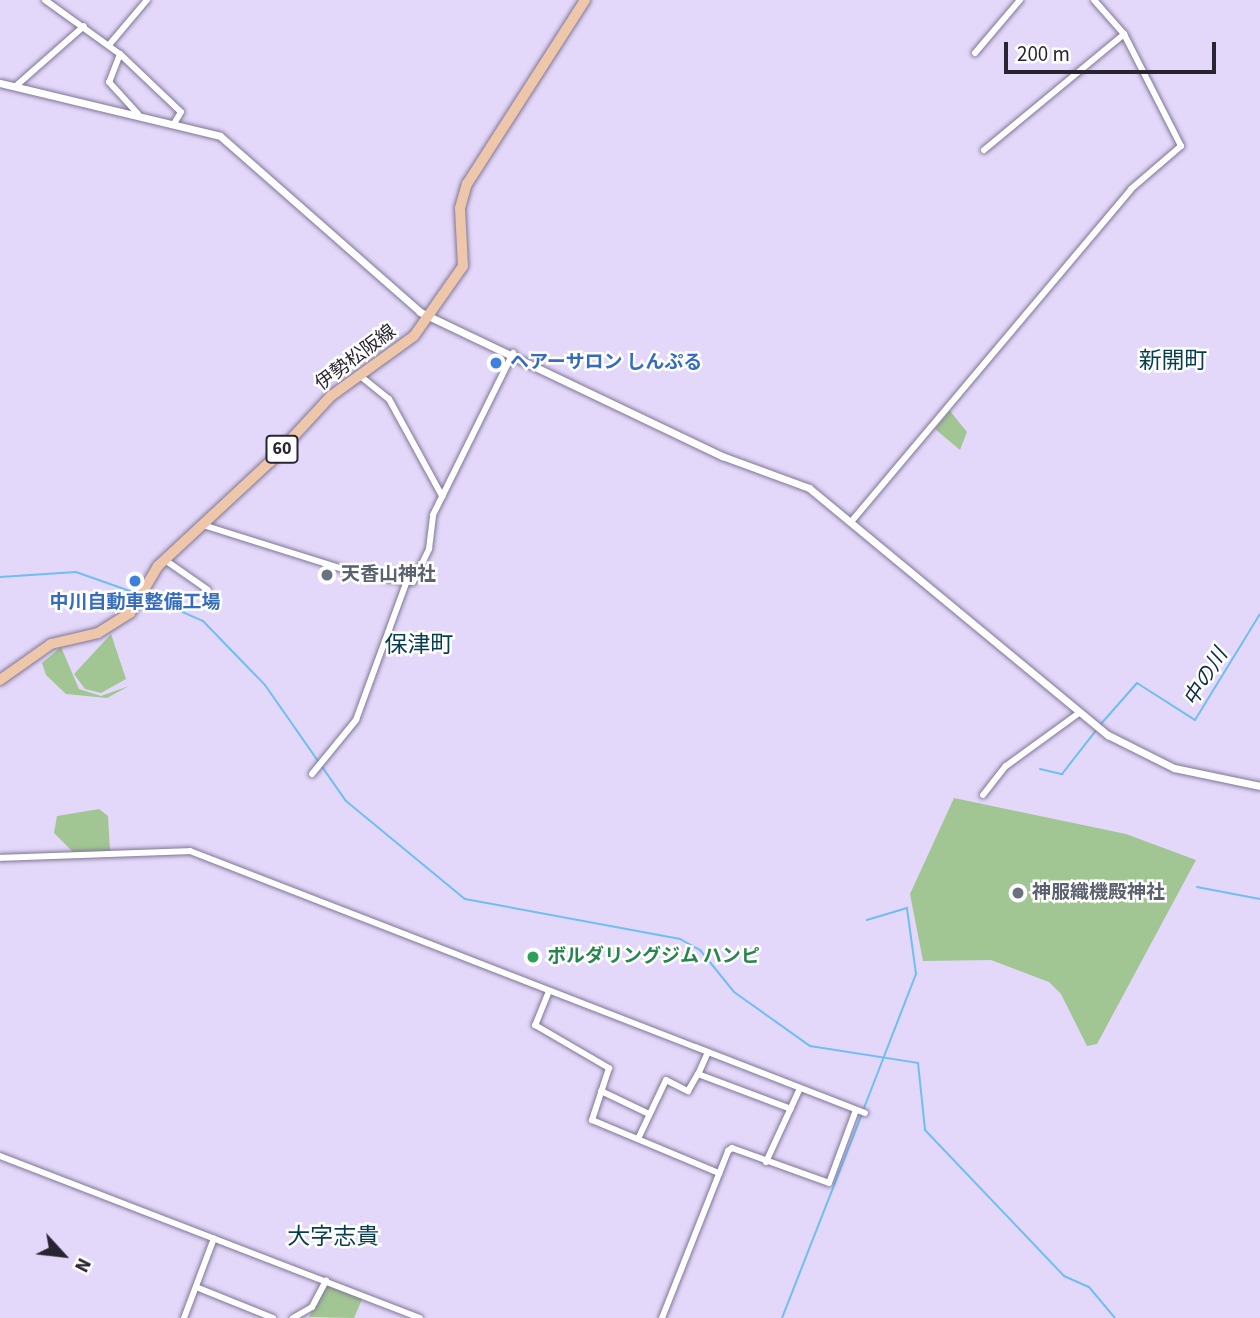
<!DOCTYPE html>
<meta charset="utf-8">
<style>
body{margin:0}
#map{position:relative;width:1260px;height:1318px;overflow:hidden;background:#e3d8fa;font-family:"Source Sans 3","Noto Sans JP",sans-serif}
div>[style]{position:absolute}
.green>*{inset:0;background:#a1c593}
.stream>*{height:2px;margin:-1px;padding:0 1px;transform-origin:1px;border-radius:1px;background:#6fbef3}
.roads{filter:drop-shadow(0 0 2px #807695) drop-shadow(0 0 2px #807695)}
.minor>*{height:6px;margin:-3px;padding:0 3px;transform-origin:3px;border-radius:3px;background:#fff}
.tertiary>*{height:7px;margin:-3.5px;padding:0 3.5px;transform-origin:3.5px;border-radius:3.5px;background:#fff}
.primary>*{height:10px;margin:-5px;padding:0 5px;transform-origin:5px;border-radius:5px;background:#eec6a9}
.dots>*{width:19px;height:19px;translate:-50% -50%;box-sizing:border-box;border:4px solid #fff;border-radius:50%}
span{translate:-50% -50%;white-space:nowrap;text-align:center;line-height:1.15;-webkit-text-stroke:5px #fff;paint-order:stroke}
.shield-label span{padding:2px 5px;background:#fff;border:2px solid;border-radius:5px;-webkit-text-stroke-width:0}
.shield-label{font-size:18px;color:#292431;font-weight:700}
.street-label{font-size:19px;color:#292431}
.shop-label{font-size:19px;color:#366cbe;font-weight:700}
.left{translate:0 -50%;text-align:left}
.worship-label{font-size:19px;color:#5b616d;font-weight:700}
.leisure-label{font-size:19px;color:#27864d;font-weight:700}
.water-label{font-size:21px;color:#0a2d43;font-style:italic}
.quarter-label{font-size:23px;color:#073d4e}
.north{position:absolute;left:28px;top:1220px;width:70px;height:70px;-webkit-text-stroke:5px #fff;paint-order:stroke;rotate:117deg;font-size:19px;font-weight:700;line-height:28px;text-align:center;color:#292431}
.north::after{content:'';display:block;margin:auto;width:24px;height:32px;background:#292431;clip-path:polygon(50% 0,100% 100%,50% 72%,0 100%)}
.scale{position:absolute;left:1004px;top:42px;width:212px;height:32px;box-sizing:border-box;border:4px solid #292431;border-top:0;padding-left:9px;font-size:21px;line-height:24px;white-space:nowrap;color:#292431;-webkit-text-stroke:5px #fff;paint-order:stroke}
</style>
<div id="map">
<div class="green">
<i style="clip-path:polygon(950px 411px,967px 432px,960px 450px,935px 429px)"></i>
<i style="clip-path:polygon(111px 634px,126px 679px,101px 693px,85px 689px,74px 674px)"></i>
<i style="clip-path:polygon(61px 647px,79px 689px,101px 696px,129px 686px,107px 698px,66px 694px,46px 675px,42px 663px)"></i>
<i style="clip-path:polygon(954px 798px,1126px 834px,1196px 860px,1097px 1044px,1087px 1046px,1061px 994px,1049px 982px,991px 960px,923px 961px,910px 894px)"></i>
<i style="clip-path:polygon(99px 809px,108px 816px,110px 851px,77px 856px,54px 833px,57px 816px)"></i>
<i style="clip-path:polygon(327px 1282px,363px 1297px,354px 1318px,309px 1317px)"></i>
</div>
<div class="stream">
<i style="left:0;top:577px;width:76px;rotate:-3.8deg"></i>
<i style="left:76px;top:572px;width:66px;rotate:19.5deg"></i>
<i style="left:144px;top:595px;width:64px;rotate:23.8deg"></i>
<i style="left:203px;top:621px;width:89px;rotate:45.9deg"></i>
<i style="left:265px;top:685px;width:141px;rotate:55.1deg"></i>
<i style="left:346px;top:801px;width:154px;rotate:39.5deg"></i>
<i style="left:465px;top:899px;width:219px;rotate:10.5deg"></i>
<i style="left:680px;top:939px;width:23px;rotate:29deg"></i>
<i style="left:700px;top:950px;width:54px;rotate:51deg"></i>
<i style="left:734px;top:992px;width:93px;rotate:35.4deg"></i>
<i style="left:810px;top:1046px;width:109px;rotate:8.9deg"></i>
<i style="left:918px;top:1063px;width:67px;rotate:84deg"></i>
<i style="left:925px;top:1130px;width:202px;rotate:46.4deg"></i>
<i style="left:1064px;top:1276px;width:27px;rotate:24deg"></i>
<i style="left:1089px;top:1287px;width:40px;rotate:50deg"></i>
<i style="left:1100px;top:725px;width:56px;rotate:-48.6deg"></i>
<i style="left:1137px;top:683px;width:69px;rotate:32.5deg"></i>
<i style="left:1195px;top:720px;width:124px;rotate:-58.5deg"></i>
<i style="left:1040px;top:769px;width:23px;rotate:13deg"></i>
<i style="left:1062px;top:774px;width:57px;rotate:-52.1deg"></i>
<i style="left:1197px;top:887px;width:64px;rotate:10.8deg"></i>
<i style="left:864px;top:1108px;width:144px;rotate:-68.8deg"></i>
<i style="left:916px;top:974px;width:67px;rotate:-97.8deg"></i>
<i style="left:907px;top:908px;width:42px;rotate:163.3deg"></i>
<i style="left:782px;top:1318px;width:219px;rotate:-68.6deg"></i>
</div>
<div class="roads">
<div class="minor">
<i style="left:45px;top:0;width:92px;rotate:35.8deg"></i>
<i style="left:120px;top:54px;width:30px;rotate:111deg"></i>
<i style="left:109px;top:82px;width:43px;rotate:47.8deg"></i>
<i style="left:109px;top:45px;width:59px;rotate:-49.8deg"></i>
<i style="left:975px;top:53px;width:70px;rotate:-49.7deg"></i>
<i style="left:120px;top:54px;width:84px;rotate:43.6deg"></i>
<i style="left:181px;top:112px;width:12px;rotate:121deg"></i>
<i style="left:17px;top:85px;width:89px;rotate:-41.4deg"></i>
<i style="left:984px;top:150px;width:182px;rotate:-39.6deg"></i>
<i style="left:359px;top:375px;width:38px;rotate:39deg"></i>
<i style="left:389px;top:399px;width:111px;rotate:61.3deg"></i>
<i style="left:851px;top:522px;width:435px;rotate:-49.9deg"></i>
<i style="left:1131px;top:189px;width:66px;rotate:-40.7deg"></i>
<i style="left:1181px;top:146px;width:126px;rotate:-117deg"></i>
<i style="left:1124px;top:34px;width:45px;rotate:-131.4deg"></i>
<i style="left:203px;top:525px;width:167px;rotate:17.5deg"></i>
<i style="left:362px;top:575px;width:51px;rotate:7.8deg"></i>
<i style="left:413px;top:582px;width:37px;rotate:-64deg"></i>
<i style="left:429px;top:549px;width:34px;rotate:-83deg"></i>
<i style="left:433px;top:515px;width:181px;rotate:-63.7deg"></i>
<i style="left:165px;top:560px;width:52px;rotate:34.9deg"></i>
<i style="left:312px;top:774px;width:70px;rotate:-50.8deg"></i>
<i style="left:356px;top:720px;width:148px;rotate:-69.9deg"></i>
<i style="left:983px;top:795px;width:37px;rotate:-52deg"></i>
<i style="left:1006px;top:766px;width:90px;rotate:-36deg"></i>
<i style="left:0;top:858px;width:190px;rotate:-2.1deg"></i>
<i style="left:190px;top:851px;width:724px;rotate:21.21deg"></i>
<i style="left:549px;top:991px;width:37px;rotate:112deg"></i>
<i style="left:535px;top:1025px;width:86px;rotate:30.2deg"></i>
<i style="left:609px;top:1068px;width:55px;rotate:108.1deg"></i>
<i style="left:592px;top:1120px;width:138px;rotate:22.7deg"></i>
<i style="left:708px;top:1052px;width:24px;rotate:114deg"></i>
<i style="left:698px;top:1074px;width:99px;rotate:20.6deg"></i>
<i style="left:601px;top:1091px;width:51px;rotate:25.6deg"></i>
<i style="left:638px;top:1139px;width:65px;rotate:-64.6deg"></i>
<i style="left:666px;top:1080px;width:25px;rotate:27deg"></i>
<i style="left:688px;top:1091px;width:20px;rotate:-60deg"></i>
<i style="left:0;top:1156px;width:450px;rotate:21.1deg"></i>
<i style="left:766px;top:1162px;width:81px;rotate:-65.3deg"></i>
<i style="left:196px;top:1287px;width:83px;rotate:21.9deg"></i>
<i style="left:184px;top:1318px;width:85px;rotate:-69.4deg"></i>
<i style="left:293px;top:1318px;width:22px;rotate:-30deg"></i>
<i style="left:312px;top:1307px;width:30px;rotate:-62deg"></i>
<i style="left:662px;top:1318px;width:180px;rotate:-68.4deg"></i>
<i style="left:728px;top:1151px;width:5px;rotate:-37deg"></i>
<i style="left:732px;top:1148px;width:103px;rotate:19.8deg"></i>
<i style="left:829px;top:1183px;width:78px;rotate:-69.7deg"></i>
</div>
<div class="tertiary">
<i style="left:0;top:83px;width:226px;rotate:13.5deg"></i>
<i style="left:220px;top:136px;width:266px;rotate:41.3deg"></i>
<i style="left:420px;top:312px;width:335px;rotate:25.5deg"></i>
<i style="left:722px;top:456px;width:93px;rotate:20.2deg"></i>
<i style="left:809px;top:488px;width:388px;rotate:39.6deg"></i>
<i style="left:1108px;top:735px;width:74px;rotate:26.6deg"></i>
<i style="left:1174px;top:768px;width:88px;rotate:11.8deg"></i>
</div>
<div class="primary">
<i style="left:0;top:680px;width:62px;rotate:-35.2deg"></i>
<i style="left:51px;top:644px;width:48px;rotate:-13.2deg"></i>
<i style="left:98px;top:633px;width:38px;rotate:-32deg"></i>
<i style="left:130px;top:613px;width:55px;rotate:-59.2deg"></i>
<i style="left:158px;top:566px;width:153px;rotate:-42.9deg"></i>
<i style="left:270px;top:462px;width:90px;rotate:-47.3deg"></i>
<i style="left:331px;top:396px;width:102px;rotate:-35.9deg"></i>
<i style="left:414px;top:336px;width:85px;rotate:-55deg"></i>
<i style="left:463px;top:266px;width:58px;rotate:-93deg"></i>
<i style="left:460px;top:208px;width:25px;rotate:-74deg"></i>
<i style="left:467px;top:184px;width:219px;rotate:-57.3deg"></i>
</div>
</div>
<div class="dots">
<i style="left:496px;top:363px;background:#3f7fe0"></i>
<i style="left:327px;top:575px;background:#6b7280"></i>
<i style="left:135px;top:581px;background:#3f7fe0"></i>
<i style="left:1018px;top:893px;background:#6b7280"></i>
<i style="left:533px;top:957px;background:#2e9e5b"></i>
</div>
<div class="shield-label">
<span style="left:282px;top:449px">60</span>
</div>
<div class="street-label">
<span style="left:356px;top:358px;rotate:-37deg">伊勢松阪線</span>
</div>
<div class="shop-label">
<span class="left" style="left:510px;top:363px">ヘアーサロン しんぷる</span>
<span style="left:135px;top:603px">中川自動車整備工場</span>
</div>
<div class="worship-label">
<span class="left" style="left:341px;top:575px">天香山神社</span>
<span class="left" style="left:1032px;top:893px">神服織機殿神社</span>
</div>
<div class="leisure-label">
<span class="left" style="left:547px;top:957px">ボルダリングジム ハンピ</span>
</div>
<div class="water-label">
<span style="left:1205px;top:677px;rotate:-58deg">中の川</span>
</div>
<div class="quarter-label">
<span style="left:1173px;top:361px">新開町</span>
<span style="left:419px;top:645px">保津町</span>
<span style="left:333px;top:1237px">大字志貴</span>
</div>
<div class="north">N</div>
<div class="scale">200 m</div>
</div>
